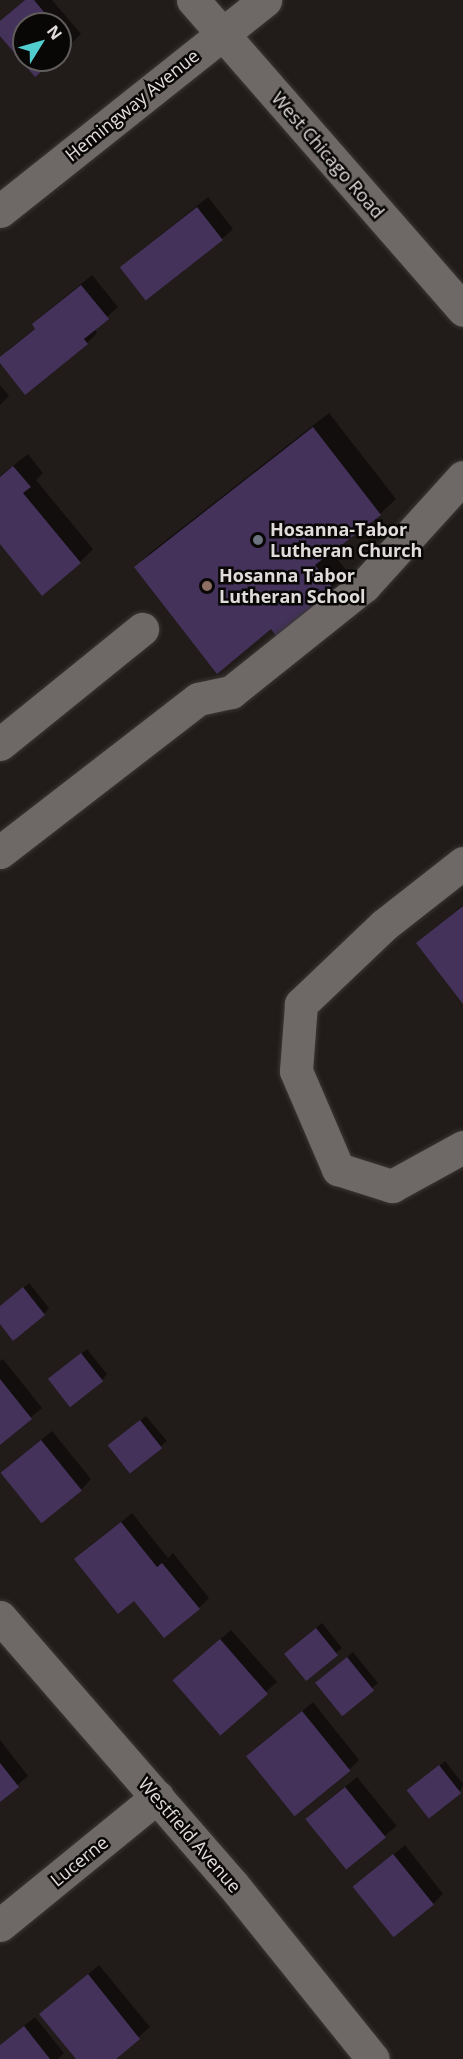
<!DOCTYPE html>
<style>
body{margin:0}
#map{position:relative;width:463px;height:2059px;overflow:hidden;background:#211c1a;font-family:"Open Sans",sans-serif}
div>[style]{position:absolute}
.shadow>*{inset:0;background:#0007;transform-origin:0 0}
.building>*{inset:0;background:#44325b;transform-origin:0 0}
.roads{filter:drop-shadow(0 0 2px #393634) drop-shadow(0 0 2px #393634)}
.minor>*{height:33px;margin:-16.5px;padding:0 16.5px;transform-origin:16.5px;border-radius:16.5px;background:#6e6966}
.dots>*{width:16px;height:16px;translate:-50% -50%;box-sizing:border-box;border:3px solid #090706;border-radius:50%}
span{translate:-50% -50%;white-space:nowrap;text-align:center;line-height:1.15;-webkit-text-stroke:5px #090706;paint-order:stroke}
.street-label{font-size:18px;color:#e0dcdb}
.poi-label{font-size:18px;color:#e0dcdb;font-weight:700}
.left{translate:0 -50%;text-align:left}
.north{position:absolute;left:12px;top:12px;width:60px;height:60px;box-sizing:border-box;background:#090706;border:2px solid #5f5c5b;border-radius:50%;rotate:53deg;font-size:16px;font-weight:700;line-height:24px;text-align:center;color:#e0dcdb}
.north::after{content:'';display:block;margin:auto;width:21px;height:27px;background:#52cdcf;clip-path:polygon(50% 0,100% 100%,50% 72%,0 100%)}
</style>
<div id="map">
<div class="shadow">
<i style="clip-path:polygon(25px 0,52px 0,81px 34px,60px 54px,60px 24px,24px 24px,24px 60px,53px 60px,36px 75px,0 33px,0 22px)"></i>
<i style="clip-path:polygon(208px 197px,233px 229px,222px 239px,121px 267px)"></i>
<i style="clip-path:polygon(92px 275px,118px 307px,94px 328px,97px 333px,87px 343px,0 361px,9px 349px,36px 328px,33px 324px,44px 314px)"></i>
<i style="clip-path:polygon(0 385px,9px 396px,0 405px)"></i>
<i style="clip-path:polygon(329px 413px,396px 499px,380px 514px,331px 551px,351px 576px,336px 592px,136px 567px,151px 552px)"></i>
<i style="clip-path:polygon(28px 454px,43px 473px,36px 480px,93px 549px,80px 562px,0 542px,0 476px)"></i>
<i style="clip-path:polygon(463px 905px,463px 1001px,418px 943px)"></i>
<i style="clip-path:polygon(29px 1283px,49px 1308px,44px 1314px,0 1322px,0 1307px)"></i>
<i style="clip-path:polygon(87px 1349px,107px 1374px,102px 1380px,56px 1374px)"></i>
<i style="clip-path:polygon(3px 1359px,42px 1408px,0 1443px,0 1361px)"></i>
<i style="clip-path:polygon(146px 1416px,167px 1441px,130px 1471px,115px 1441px)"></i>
<i style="clip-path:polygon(52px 1431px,91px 1479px,81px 1490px,2px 1472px)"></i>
<i style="clip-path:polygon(132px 1513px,168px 1558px,173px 1553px,209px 1598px,199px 1608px,135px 1599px,76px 1559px)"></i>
<i style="clip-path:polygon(322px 1623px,342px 1648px,306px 1679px,291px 1648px)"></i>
<i style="clip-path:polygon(231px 1630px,277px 1682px,220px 1733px,185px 1670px)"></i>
<i style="clip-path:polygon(353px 1652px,378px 1683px,342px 1714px,322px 1678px)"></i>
<i style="clip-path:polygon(313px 1702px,359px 1760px,349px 1770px,248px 1757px)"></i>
<i style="clip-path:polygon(0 1740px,28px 1776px,0 1800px)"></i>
<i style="clip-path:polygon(445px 1761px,463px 1784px,460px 1791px,414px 1786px)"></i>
<i style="left:357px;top:1777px;width:63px;height:65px;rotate:51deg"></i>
<i style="clip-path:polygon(405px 1845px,443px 1894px,433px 1904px,355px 1887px)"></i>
<i style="clip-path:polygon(99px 1965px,150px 2027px,113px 2059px,82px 2059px,41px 2014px)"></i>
<i style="clip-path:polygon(35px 2017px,64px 2053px,58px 2059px,0 2059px,0 2045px)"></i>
</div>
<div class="building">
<i style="clip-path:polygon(25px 0,34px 0,54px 24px,24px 24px,24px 60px,55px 60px,35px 77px,0 36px,0 21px)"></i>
<i style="clip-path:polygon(60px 31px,72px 45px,60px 56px)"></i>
<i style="left:197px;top:207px;width:42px;height:98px;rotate:52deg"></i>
<i style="clip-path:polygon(81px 285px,109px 319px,84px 339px,88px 344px,25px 395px,0 363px,0 357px,35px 329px,32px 324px)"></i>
<i style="clip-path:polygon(313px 427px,381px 515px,315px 565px,337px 593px,280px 641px,271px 629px,217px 674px,134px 567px)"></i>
<i style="clip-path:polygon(13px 466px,31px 487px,23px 493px,81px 563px,42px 596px,0 544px,0 477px)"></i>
<i style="clip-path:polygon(463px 906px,463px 1004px,416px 943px)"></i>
<i style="clip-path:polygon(23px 1287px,45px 1315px,13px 1341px,0 1324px,0 1306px)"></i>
<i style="left:81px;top:1353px;width:36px;height:42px;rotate:52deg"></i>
<i style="clip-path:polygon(0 1379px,32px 1419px,0 1445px)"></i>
<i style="left:140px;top:1420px;width:36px;height:41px;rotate:52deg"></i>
<i style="left:41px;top:1440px;width:65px;height:52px;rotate:51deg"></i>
<i style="clip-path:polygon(121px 1522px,157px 1567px,162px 1563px,200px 1609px,164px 1638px,134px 1601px,118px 1614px,74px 1559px)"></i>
<i style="left:316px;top:1628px;width:35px;height:41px;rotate:51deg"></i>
<i style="left:220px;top:1639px;width:73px;height:63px;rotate:49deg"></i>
<i style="left:347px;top:1657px;width:43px;height:41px;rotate:51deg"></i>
<i style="left:302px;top:1711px;width:77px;height:72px;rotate:51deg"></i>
<i style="clip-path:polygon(0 1763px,19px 1787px,0 1802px)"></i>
<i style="left:439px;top:1765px;width:36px;height:41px;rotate:52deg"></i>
<i style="left:345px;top:1787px;width:65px;height:51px;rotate:51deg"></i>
<i style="left:393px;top:1854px;width:65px;height:52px;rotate:51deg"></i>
<i style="clip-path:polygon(88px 1974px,140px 2039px,116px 2059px,76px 2059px,39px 2014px)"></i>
<i style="clip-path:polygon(24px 2026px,50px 2059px,0 2059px,0 2045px)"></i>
</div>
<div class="roads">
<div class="minor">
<i style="left:193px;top:0;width:411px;rotate:48.9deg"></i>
<i style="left:0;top:211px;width:339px;rotate:-38.5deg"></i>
<i style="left:0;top:744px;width:183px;rotate:-39deg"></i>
<i style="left:0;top:852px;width:250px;rotate:-37.7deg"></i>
<i style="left:198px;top:699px;width:34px;rotate:-12deg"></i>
<i style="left:231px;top:692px;width:170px;rotate:-38.6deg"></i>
<i style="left:364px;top:586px;width:147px;rotate:-47.8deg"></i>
<i style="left:463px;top:863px;width:100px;rotate:141.9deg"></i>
<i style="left:384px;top:925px;width:115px;rotate:136.4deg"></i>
<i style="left:301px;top:1004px;width:67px;rotate:94.3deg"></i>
<i style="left:296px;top:1071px;width:107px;rotate:66.8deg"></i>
<i style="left:338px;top:1169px;width:57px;rotate:17.5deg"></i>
<i style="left:392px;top:1186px;width:81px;rotate:-28.8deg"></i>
<i style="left:0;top:1617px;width:355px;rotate:49deg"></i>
<i style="left:233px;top:1885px;width:223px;rotate:51.2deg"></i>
<i style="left:0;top:1925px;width:203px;rotate:-39.2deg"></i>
</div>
</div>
<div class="dots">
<i style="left:258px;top:540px;background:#6b7280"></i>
<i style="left:207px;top:586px;background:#8d6e63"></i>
</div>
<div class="street-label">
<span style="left:132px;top:105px;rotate:-39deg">Hemingway Avenue</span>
<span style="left:328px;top:155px;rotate:49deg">West Chicago Road</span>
<span style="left:190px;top:1835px;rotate:49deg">Westfield Avenue</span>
<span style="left:79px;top:1861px;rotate:-39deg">Lucerne</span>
</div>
<div class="poi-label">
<span class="left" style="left:270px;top:540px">Hosanna-Tabor<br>Lutheran Church</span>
<span class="left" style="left:219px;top:586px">Hosanna Tabor<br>Lutheran School</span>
</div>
<div class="north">N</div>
</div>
